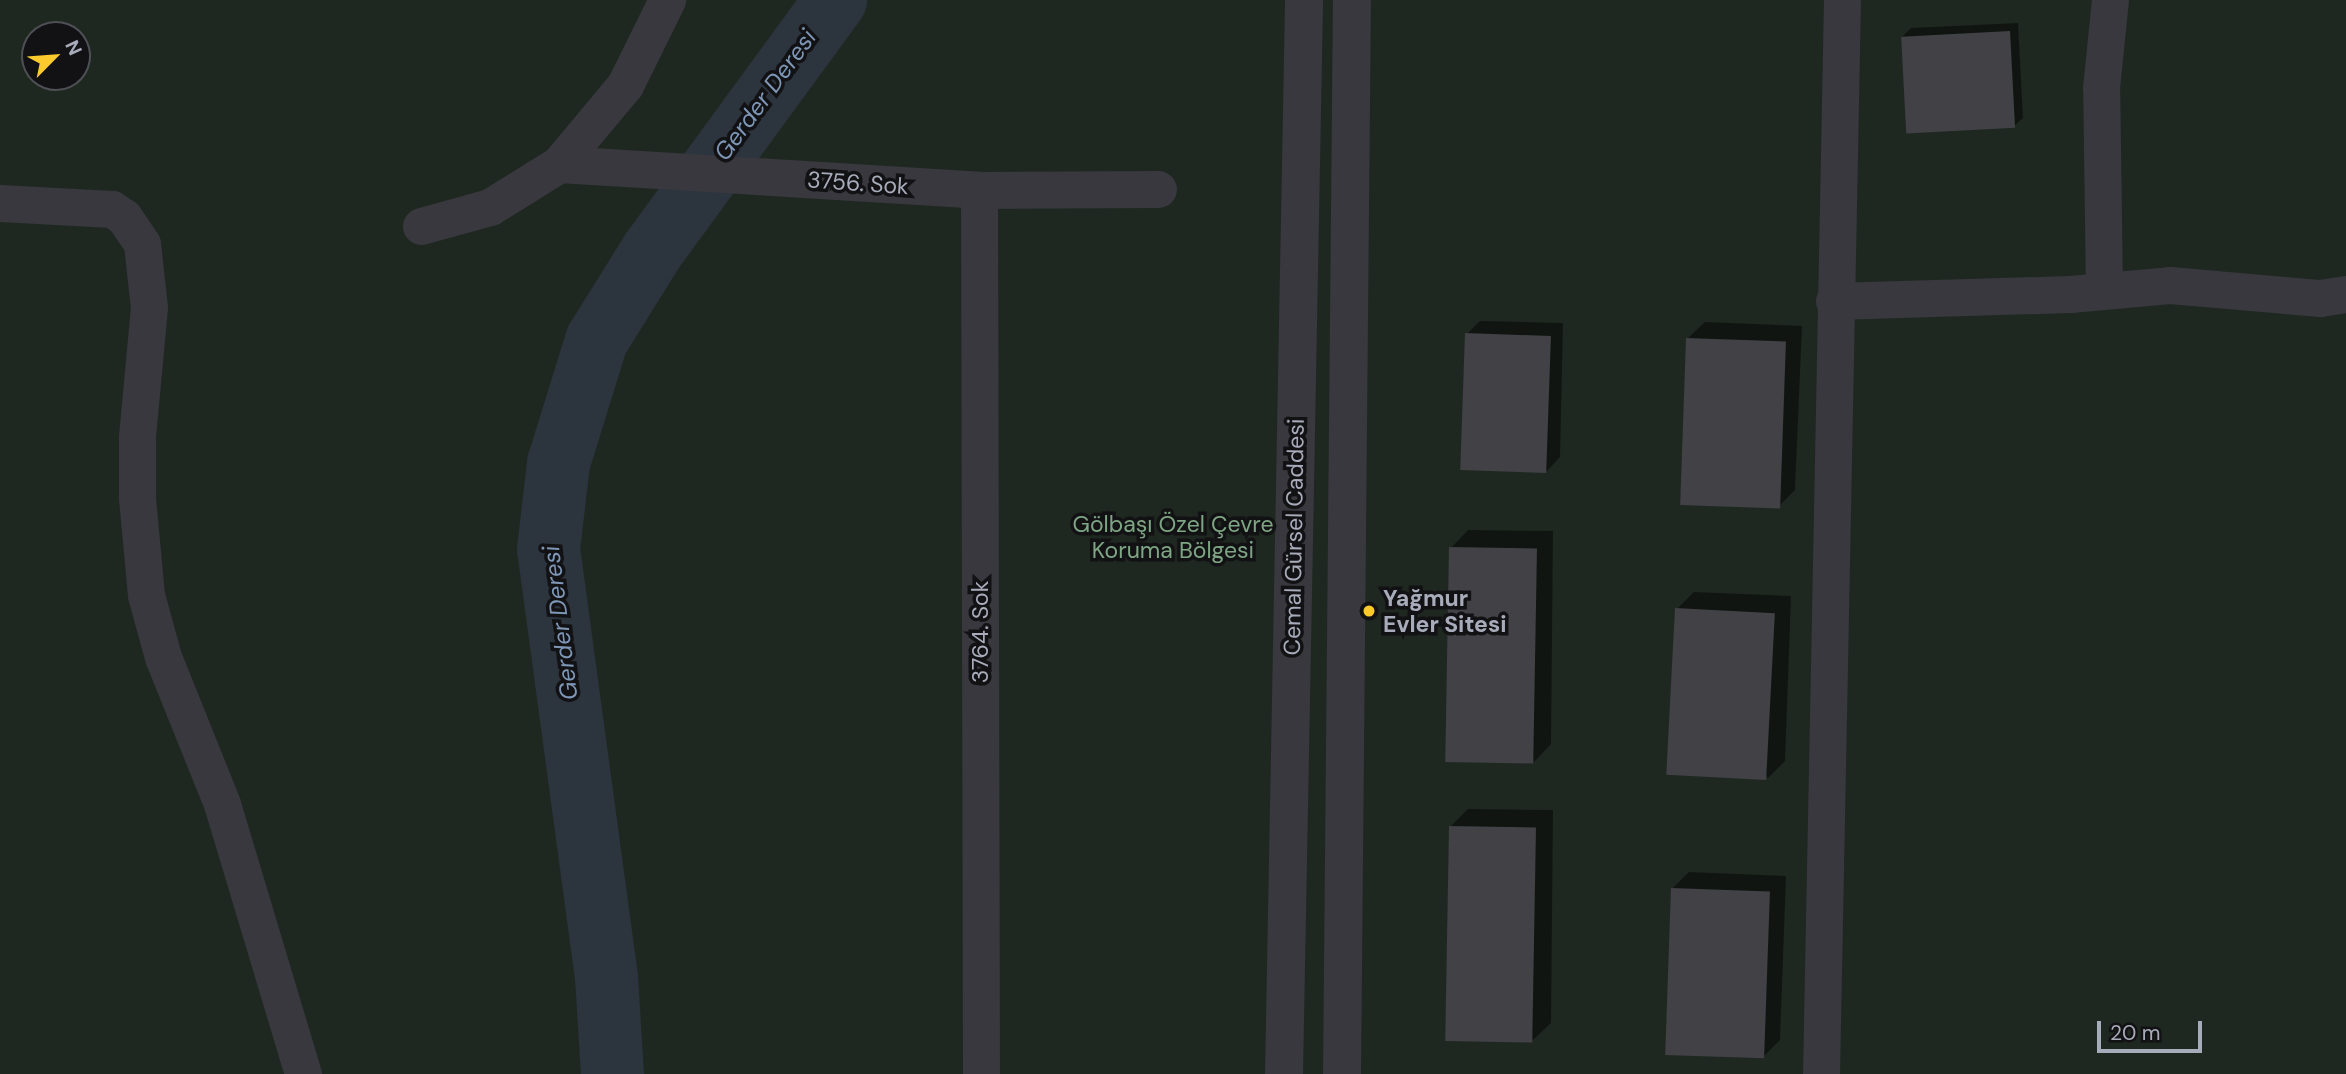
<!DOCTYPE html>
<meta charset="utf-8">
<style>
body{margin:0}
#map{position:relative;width:2346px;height:1074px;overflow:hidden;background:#171719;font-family:"DM Sans",sans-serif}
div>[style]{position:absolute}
.green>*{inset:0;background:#1f2820}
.shadow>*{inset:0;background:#0007}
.river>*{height:63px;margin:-31.5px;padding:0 31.5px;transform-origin:31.5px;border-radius:31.5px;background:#2c343e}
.building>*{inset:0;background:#414146;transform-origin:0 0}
.minor>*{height:37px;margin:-18.5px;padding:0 18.5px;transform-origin:18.5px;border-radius:18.5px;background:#38383e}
.tertiary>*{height:38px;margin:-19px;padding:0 19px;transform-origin:19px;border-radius:19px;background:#38383e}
.dots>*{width:19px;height:19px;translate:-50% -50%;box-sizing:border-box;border:4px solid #121214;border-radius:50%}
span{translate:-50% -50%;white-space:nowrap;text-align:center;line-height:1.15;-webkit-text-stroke:7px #121214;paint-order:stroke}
.street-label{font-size:23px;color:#a8acba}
.park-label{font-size:23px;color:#7ea684}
.poi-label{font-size:23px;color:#a8acba;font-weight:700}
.left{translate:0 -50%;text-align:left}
.water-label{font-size:24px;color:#7e97b7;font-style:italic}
.north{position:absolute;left:21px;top:21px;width:70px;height:70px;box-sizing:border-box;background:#121214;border:2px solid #4e5056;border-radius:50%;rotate:65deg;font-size:19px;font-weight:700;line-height:28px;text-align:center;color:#a8acba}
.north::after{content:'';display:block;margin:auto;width:24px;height:32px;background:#fcca2c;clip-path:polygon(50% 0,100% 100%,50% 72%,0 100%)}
.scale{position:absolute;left:2097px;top:1021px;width:105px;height:32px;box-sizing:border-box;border:4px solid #a8acba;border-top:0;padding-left:9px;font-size:21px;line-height:24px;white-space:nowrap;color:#a8acba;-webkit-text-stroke:5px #121214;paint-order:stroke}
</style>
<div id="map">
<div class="green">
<i style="clip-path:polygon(evenodd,0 0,2346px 0,2346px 1074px,0 1074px,0 0,35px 35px,77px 35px,77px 77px,35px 77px,35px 35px)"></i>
</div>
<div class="shadow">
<i style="clip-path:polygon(2018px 23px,2023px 118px,2014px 126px,1902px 37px,1911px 28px)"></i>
<i style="clip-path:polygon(1480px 321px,1563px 323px,1560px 457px,1547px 471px,1467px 334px)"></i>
<i style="clip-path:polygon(1705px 322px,1802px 326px,1795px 490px,1778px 507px,1687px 339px)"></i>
<i style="clip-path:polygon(1468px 530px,1553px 531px,1551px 744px,1534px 762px,1451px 548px)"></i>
<i style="clip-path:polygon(1694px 592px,1791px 596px,1785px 761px,1768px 778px,1677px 609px)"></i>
<i style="clip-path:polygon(1468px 809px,1553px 810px,1551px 1023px,1533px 1040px,1451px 826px)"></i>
<i style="clip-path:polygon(1689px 872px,1786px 876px,1780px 1040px,1763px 1057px,1672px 889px)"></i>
</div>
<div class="river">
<i style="left:612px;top:1074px;width:97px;rotate:-93.5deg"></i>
<i style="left:606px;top:977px;width:432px;rotate:-97.7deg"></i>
<i style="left:548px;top:549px;width:87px;rotate:-83.4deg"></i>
<i style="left:558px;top:463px;width:129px;rotate:-72.8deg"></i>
<i style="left:596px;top:340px;width:106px;rotate:-58.1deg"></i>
<i style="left:652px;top:250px;width:310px;rotate:-53.8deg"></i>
</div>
<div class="building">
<i style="left:2010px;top:31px;width:97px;height:109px;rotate:87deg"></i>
<i style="left:1465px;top:333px;width:86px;height:137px;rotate:2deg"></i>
<i style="left:1686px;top:338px;width:100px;height:167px;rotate:2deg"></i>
<i style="left:1449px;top:547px;width:88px;height:215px;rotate:1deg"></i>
<i style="left:1675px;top:608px;width:100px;height:167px;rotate:3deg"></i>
<i style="left:1449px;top:826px;width:87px;height:215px;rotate:1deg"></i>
<i style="left:1671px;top:888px;width:99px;height:167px;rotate:2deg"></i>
</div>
<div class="minor">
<i style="left:559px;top:164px;width:421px;rotate:3.5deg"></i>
<i style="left:979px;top:190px;width:179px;rotate:-0.3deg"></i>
<i style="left:979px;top:190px;width:884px;rotate:89.87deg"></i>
<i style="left:0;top:203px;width:112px;rotate:3.1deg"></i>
<i style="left:112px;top:209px;width:14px;rotate:34deg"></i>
<i style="left:124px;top:217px;width:32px;rotate:56deg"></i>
<i style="left:142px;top:244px;width:63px;rotate:83.7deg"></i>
<i style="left:149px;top:307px;width:131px;rotate:95.3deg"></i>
<i style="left:137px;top:437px;width:61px;rotate:90deg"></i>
<i style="left:137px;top:498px;width:97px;rotate:84.7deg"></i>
<i style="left:146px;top:595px;width:64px;rotate:74.7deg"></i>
<i style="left:163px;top:657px;width:158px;rotate:68.1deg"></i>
<i style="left:222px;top:804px;width:282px;rotate:73.3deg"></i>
<i style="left:421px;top:226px;width:72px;rotate:-15.4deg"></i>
<i style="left:490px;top:207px;width:81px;rotate:-31.9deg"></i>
<i style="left:559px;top:164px;width:103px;rotate:-50.1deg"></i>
<i style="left:625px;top:85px;width:95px;rotate:-63.7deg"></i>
<i style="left:2104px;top:291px;width:203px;rotate:-90.8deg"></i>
<i style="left:2101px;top:88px;width:88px;rotate:-84.2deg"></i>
<i style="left:1834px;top:301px;width:236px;rotate:-1.7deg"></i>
<i style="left:2070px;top:294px;width:100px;rotate:-5.1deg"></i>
<i style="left:2170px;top:285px;width:151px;rotate:5deg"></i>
<i style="left:2320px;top:298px;width:26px;rotate:-9deg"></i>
<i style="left:1821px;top:1074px;width:1074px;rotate:-88.88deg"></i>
</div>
<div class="tertiary">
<i style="left:1284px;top:1074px;width:1074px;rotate:-88.93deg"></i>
<i style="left:1342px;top:1074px;width:1074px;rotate:-89.47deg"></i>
</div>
<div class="dots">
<i style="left:1369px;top:611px;background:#fcca2c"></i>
</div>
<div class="street-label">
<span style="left:858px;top:183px;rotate:4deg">3756. Sok</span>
<span style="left:1294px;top:537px;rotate:-89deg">Cemal Gürsel Caddesi</span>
<span style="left:980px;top:632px;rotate:-90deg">3764. Sok</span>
</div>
<div class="park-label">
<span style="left:1173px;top:537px">Gölbaşı Özel Çevre<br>Koruma Bölgesi</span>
</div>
<div class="poi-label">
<span class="left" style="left:1383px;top:611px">Yağmur<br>Evler Sitesi</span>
</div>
<div class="water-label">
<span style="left:765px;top:95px;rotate:-54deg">Gerder Deresi</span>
<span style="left:560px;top:623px;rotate:-97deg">Gerder Deresi</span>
</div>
<div class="north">N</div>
<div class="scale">20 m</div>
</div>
